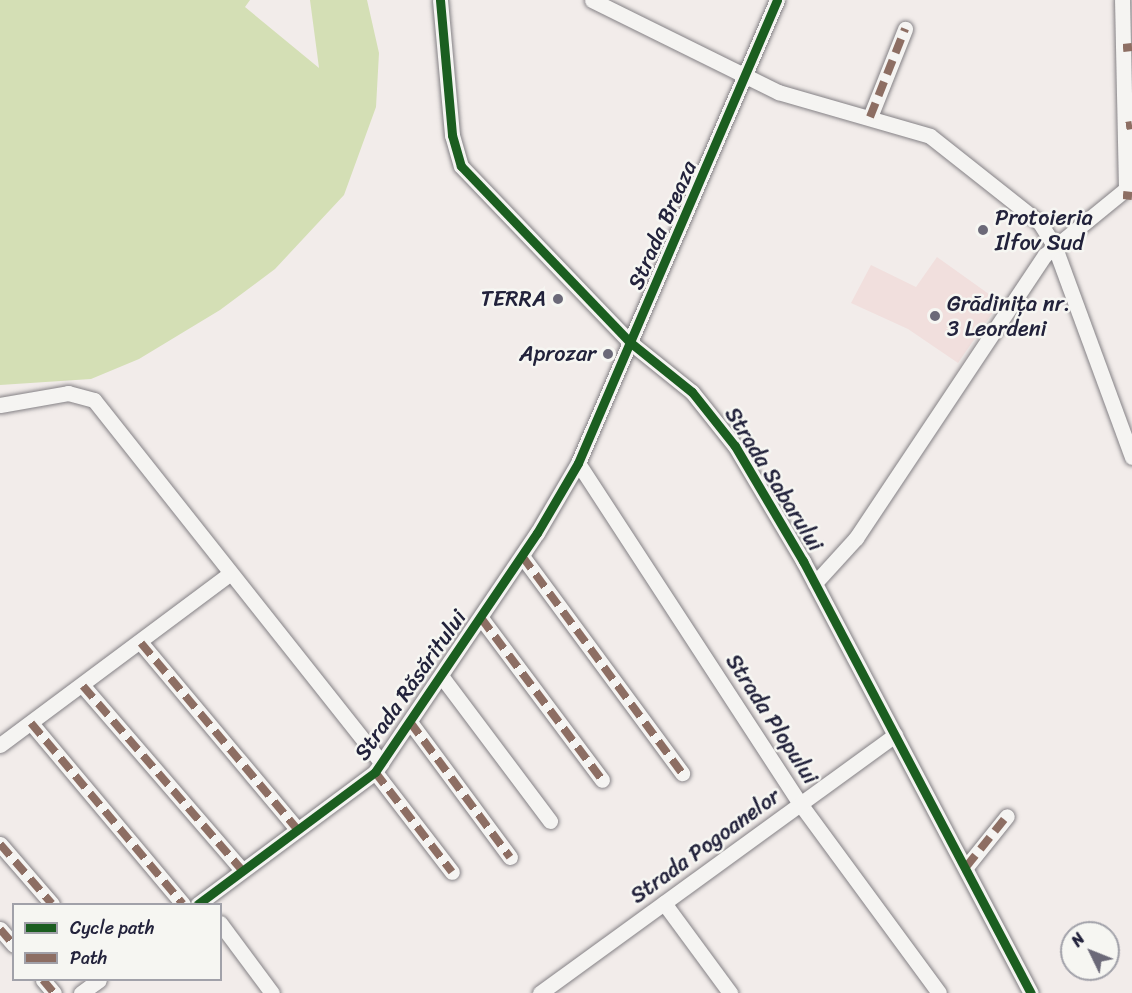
<!DOCTYPE html>
<meta charset="utf-8">
<style>
body{margin:0}
#map{position:relative;width:1132px;height:993px;overflow:hidden;background:#f2ecea;font-family:Sriracha,sans-serif}
div>[style]{position:absolute}
.built>*{inset:0;background:#f1dfdd}
.green>*{inset:0;background:#d4dfb5}
.roads{filter:drop-shadow(0 0 2px #848185) drop-shadow(0 0 2px #848185)}
.minor>*{height:15px;margin:-7.5px;padding:0 7.5px;transform-origin:7.5px;border-radius:7.5px;background:#f5f4f2}
.quiet>*{height:8px;margin-top:-4px;transform-origin:0;background:repeating-linear-gradient(90deg,#8d6e63 0 15px,transparent 0 23px)}
.cycleway>*{height:9px;margin:-4.5px;padding:0 4.5px;transform-origin:4.5px;border-radius:4.5px;background:#1b5e20}
.dots>*{width:16px;height:16px;translate:-50% -50%;box-sizing:border-box;border:3px solid #f6f6f2;border-radius:50%}
span{translate:-50% -50%;white-space:nowrap;text-align:center;line-height:1.15;-webkit-text-stroke:5px #f6f6f2;paint-order:stroke}
.poi-label{font-size:22px;color:#22223b}
.left{translate:0 -50%;text-align:left}
.right{translate:-100% -50%;text-align:right}
.street-label{font-size:22px;color:#22223b}
.legend{position:absolute;left:12px;top:903px;width:210px;height:78px;box-sizing:border-box;background:#f6f6f2;border:2px solid #a1a1a9;margin:0;padding:8px 10px;list-style:none;font-size:18px;color:#22223b}
.legend li{display:flex;align-items:center;gap:12px;height:30px}
.legend b{width:30px;border:2px solid #a1a1a9}
.north{position:absolute;left:1060px;top:921px;width:60px;height:60px;box-sizing:border-box;background:#f6f6f2;border:2px solid #a1a1a9;border-radius:50%;rotate:313deg;font-size:16px;font-weight:700;line-height:24px;text-align:center;color:#22223b}
.north::after{content:'';display:block;margin:auto;width:21px;height:27px;background:#6b6978;clip-path:polygon(50% 0,100% 100%,50% 72%,0 100%)}
</style>
<div id="map">
<div class="built">
<i style="clip-path:polygon(937px 257px,1000px 302px,958px 363px,908px 329px,851px 303px,871px 265px,916px 287px)"></i>
</div>
<div class="green">
<i style="clip-path:polygon(0 0,250px 0,245px 7px,319px 68px,310px 0,367px 0,379px 53px,376px 107px,344px 195px,275px 269px,220px 310px,139px 359px,91px 379px,0 385px)"></i>
</div>
<div class="roads">
<div class="minor">
<i style="left:440px;top:0;width:136px;rotate:84.9deg"></i>
<i style="left:452px;top:135px;width:32px;rotate:74deg"></i>
<i style="left:461px;top:166px;width:245px;rotate:46.2deg"></i>
<i style="left:631px;top:343px;width:78px;rotate:38.8deg"></i>
<i style="left:692px;top:392px;width:69px;rotate:51.5deg"></i>
<i style="left:735px;top:446px;width:134px;rotate:59.4deg"></i>
<i style="left:803px;top:561px;width:488px;rotate:62.2deg"></i>
<i style="left:592px;top:0;width:208px;rotate:26.3deg"></i>
<i style="left:778px;top:92px;width:158px;rotate:16.1deg"></i>
<i style="left:930px;top:136px;width:140px;rotate:38.3deg"></i>
<i style="left:1040px;top:223px;width:26px;rotate:58deg"></i>
<i style="left:1054px;top:245px;width:226px;rotate:69.8deg"></i>
<i style="left:870px;top:117px;width:95px;rotate:-68.3deg"></i>
<i style="left:0;top:405px;width:69px;rotate:-10deg"></i>
<i style="left:68px;top:393px;width:27px;rotate:15deg"></i>
<i style="left:94px;top:400px;width:463px;rotate:51.6deg"></i>
<i style="left:578px;top:463px;width:408px;rotate:56.9deg"></i>
<i style="left:801px;top:805px;width:233px;rotate:53.7deg"></i>
<i style="left:522px;top:556px;width:270px;rotate:53.6deg"></i>
<i style="left:815px;top:583px;width:61px;rotate:-47.7deg"></i>
<i style="left:856px;top:538px;width:340px;rotate:-56.3deg"></i>
<i style="left:1045px;top:255px;width:104px;rotate:-39.2deg"></i>
<i style="left:1126px;top:189px;width:189px;rotate:-91.2deg"></i>
<i style="left:481px;top:618px;width:202px;rotate:53.2deg"></i>
<i style="left:141px;top:643px;width:241px;rotate:50deg"></i>
<i style="left:442px;top:677px;width:180px;rotate:53.1deg"></i>
<i style="left:83px;top:686px;width:243px;rotate:49.2deg"></i>
<i style="left:410px;top:722px;width:168px;rotate:53.5deg"></i>
<i style="left:31px;top:723px;width:236px;rotate:50deg"></i>
<i style="left:0;top:745px;width:286px;rotate:-36.7deg"></i>
<i style="left:375px;top:772px;width:126px;rotate:52.4deg"></i>
<i style="left:0;top:844px;width:79px;rotate:49.1deg"></i>
<i style="left:966px;top:867px;width:65px;rotate:-51.2deg"></i>
<i style="left:664px;top:903px;width:112px;rotate:53.7deg"></i>
<i style="left:198px;top:904px;width:221px;rotate:-36.7deg"></i>
<i style="left:375px;top:772px;width:289px;rotate:-55.9deg"></i>
<i style="left:537px;top:533px;width:81px;rotate:-59.6deg"></i>
<i style="left:578px;top:463px;width:504px;rotate:-66.74deg"></i>
<i style="left:220px;top:923px;width:87px;rotate:53.4deg"></i>
<i style="left:0;top:929px;width:21px;rotate:49deg"></i>
<i style="left:43px;top:980px;width:17px;rotate:50deg"></i>
<i style="left:81px;top:993px;width:22px;rotate:-36deg"></i>
<i style="left:540px;top:993px;width:439px;rotate:-36deg"></i>
</div>
</div>
<div class="quiet">
<i style="left:1123px;top:48px;width:9px;rotate:-6deg"></i>
<i style="left:870px;top:117px;width:95px;rotate:-68.3deg"></i>
<i style="left:1126px;top:126px;width:6px;rotate:-9deg"></i>
<i style="left:1123px;top:195px;width:9px;rotate:6deg"></i>
<i style="left:522px;top:556px;width:270px;rotate:53.6deg"></i>
<i style="left:481px;top:618px;width:202px;rotate:53.2deg"></i>
<i style="left:141px;top:643px;width:241px;rotate:50deg"></i>
<i style="left:83px;top:686px;width:243px;rotate:49.2deg"></i>
<i style="left:410px;top:722px;width:168px;rotate:53.5deg"></i>
<i style="left:31px;top:723px;width:236px;rotate:50deg"></i>
<i style="left:375px;top:772px;width:126px;rotate:52.4deg"></i>
<i style="left:0;top:844px;width:79px;rotate:49.1deg"></i>
<i style="left:966px;top:867px;width:65px;rotate:-51.2deg"></i>
<i style="left:0;top:929px;width:21px;rotate:49deg"></i>
<i style="left:43px;top:980px;width:17px;rotate:50deg"></i>
</div>
<div class="cycleway">
<i style="left:440px;top:0;width:136px;rotate:84.9deg"></i>
<i style="left:452px;top:135px;width:32px;rotate:74deg"></i>
<i style="left:461px;top:166px;width:245px;rotate:46.2deg"></i>
<i style="left:631px;top:343px;width:78px;rotate:38.8deg"></i>
<i style="left:692px;top:392px;width:69px;rotate:51.5deg"></i>
<i style="left:735px;top:446px;width:134px;rotate:59.4deg"></i>
<i style="left:803px;top:561px;width:488px;rotate:62.2deg"></i>
<i style="left:198px;top:904px;width:221px;rotate:-36.7deg"></i>
<i style="left:375px;top:772px;width:289px;rotate:-55.9deg"></i>
<i style="left:537px;top:533px;width:81px;rotate:-59.6deg"></i>
<i style="left:578px;top:463px;width:504px;rotate:-66.74deg"></i>
</div>
<div class="dots">
<i style="left:983px;top:230px;background:#6b6978"></i>
<i style="left:558px;top:299px;background:#6b6978"></i>
<i style="left:935px;top:316px;background:#6b6978"></i>
<i style="left:608px;top:354px;background:#6b6978"></i>
</div>
<div class="poi-label">
<span class="left" style="left:995px;top:230px">Protoieria<br>Ilfov Sud</span>
<span class="right" style="left:546px;top:299px">TERRA</span>
<span class="left" style="left:947px;top:316px">Grădinița nr.<br>3 Leordeni</span>
<span class="right" style="left:596px;top:354px">Aprozar</span>
</div>
<div class="street-label">
<span style="left:662px;top:225px;rotate:-66deg">Strada Breaza</span>
<span style="left:774px;top:479px;rotate:58deg">Strada Sabarului</span>
<span style="left:410px;top:685px;rotate:-55deg">Strada Răsăritului</span>
<span style="left:772px;top:719px;rotate:57deg">Strada Plopului</span>
<span style="left:705px;top:846px;rotate:-36deg">Strada Pogoanelor</span>
</div>
<ul class="legend">
<li><b style="height:8px;background:#1b5e20"></b>Cycle path</li>
<li><b style="height:8px;background:#8d6e63"></b>Path</li>
</ul>
<div class="north">N</div>
</div>
